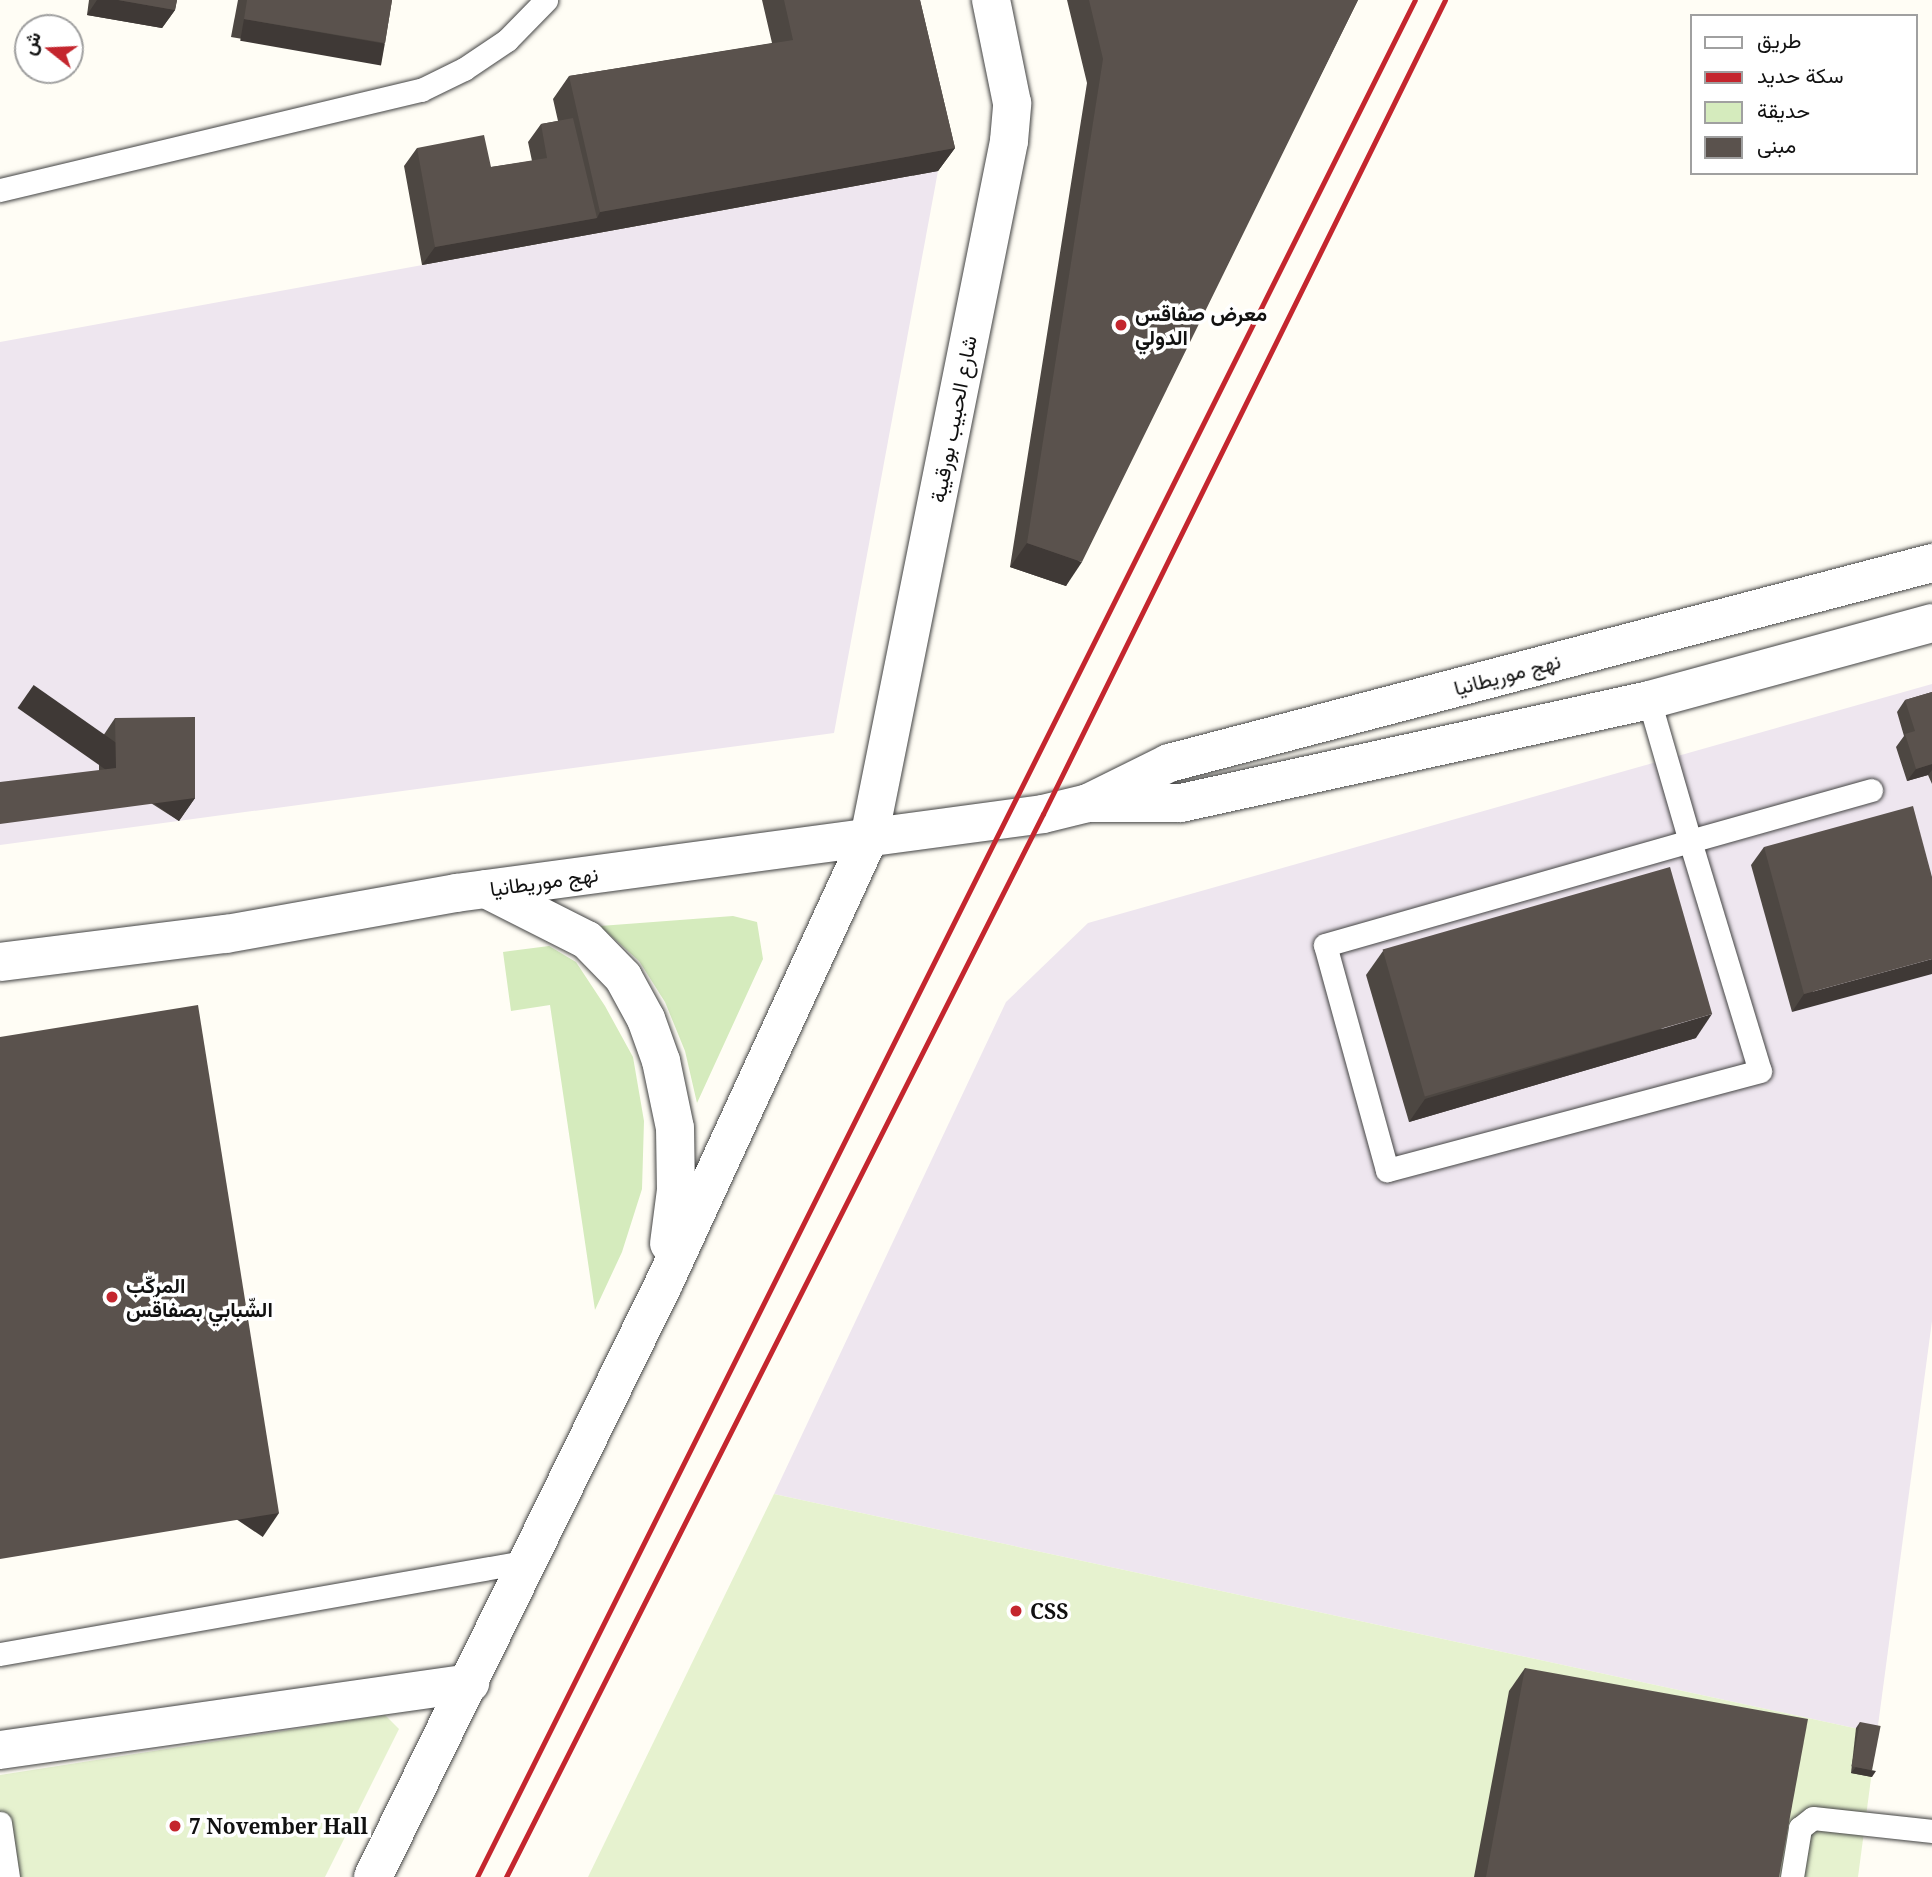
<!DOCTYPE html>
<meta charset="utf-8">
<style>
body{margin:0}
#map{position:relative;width:1932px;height:1877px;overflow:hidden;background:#fffdf5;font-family:"Noto Serif",Vazirmatn,serif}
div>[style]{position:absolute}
.industrial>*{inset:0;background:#eee6ef}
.green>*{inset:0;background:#d5ebbd}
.pitch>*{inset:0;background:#e6f2cf}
.roads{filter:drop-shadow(0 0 2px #444) drop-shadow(0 0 2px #444)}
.service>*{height:23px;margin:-11.5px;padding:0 11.5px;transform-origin:11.5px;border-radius:11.5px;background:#fff}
.minor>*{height:38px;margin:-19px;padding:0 19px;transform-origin:19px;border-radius:19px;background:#fff}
.tertiary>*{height:38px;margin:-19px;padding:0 19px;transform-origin:19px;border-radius:19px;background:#fff}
.rail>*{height:5px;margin:-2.5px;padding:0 2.5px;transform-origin:2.5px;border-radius:2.5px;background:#c4262e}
.wall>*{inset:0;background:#4d4742}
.shaded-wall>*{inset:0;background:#3f3936;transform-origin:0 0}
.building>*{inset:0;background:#5a524d;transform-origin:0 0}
.dots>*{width:19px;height:19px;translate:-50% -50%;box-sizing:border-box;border:4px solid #fff;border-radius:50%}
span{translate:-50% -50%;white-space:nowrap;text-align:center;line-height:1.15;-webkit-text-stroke:7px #fff;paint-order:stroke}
.poi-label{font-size:21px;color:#111;font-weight:700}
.left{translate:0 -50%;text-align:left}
.street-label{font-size:21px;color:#111}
.legend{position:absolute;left:1690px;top:14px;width:228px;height:161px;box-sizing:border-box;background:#fff;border:2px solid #a0a0a0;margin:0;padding:9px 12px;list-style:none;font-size:21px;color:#111}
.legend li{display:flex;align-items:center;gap:14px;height:35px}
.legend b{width:35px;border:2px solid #a0a0a0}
.north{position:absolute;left:14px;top:14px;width:70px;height:70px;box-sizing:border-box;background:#fff;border:2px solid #a0a0a0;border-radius:50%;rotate:288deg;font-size:19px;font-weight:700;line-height:28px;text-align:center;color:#111}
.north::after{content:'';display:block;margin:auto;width:24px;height:32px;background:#c4262e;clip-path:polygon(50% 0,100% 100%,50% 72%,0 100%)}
</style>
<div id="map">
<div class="industrial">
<i style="clip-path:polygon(938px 171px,834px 733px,0 845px,0 342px)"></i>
<i style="clip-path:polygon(1932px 684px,1932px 1321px,1877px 1733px,774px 1494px,1006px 1002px,1088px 923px)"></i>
</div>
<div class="green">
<i style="clip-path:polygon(733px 916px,757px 922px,763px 959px,697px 1103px,685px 1051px,665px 1002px,639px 961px,600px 926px)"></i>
<i style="clip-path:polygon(549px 946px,576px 962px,605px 1006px,633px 1057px,644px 1121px,642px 1189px,622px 1252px,595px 1310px,550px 1005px,511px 1011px,503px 952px)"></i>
</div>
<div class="pitch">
<i style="clip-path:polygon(774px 1494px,1877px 1733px,1858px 1877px,588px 1877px)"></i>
<i style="clip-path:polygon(385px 1715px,399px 1729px,325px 1877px,0 1877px,0 1775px)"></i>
</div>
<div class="roads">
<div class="service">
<i style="left:0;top:190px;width:433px;rotate:-13.4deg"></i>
<i style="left:421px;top:90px;width:48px;rotate:-26deg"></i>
<i style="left:464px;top:69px;width:52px;rotate:-34deg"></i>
<i style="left:507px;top:40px;width:56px;rotate:-45.7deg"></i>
<i style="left:1649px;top:700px;width:147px;rotate:73.8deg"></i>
<i style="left:1690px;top:841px;width:240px;rotate:73.1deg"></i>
<i style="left:1760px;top:1071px;width:386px;rotate:165.1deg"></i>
<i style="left:1387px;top:1170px;width:233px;rotate:-105.4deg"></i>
<i style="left:1325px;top:945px;width:380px;rotate:-15.9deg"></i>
<i style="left:1690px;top:841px;width:188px;rotate:-15.7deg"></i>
<i style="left:0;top:1654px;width:537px;rotate:-9.97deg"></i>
<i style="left:0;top:1823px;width:55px;rotate:81.6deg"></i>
<i style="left:1792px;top:1877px;width:50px;rotate:-80.7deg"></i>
<i style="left:1800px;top:1828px;width:16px;rotate:-38deg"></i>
<i style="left:1813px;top:1818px;width:120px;rotate:6.2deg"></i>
</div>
<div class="minor">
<i style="left:0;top:1750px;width:475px;rotate:-8.1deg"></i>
</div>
<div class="tertiary">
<i style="left:1088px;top:803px;width:90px;rotate:-26.3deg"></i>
<i style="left:1169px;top:763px;width:789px;rotate:-14.69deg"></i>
<i style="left:486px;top:889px;width:113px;rotate:26.8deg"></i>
<i style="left:587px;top:940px;width:52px;rotate:45.8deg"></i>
<i style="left:623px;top:977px;width:48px;rotate:61.3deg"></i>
<i style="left:646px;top:1019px;width:45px;rotate:70.3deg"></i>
<i style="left:661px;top:1061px;width:68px;rotate:78.2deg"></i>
<i style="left:675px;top:1128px;width:62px;rotate:89.1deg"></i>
<i style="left:676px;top:1190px;width:54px;rotate:97.4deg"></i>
<i style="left:0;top:962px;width:228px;rotate:-7.1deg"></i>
<i style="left:226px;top:934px;width:234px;rotate:-10.1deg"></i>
<i style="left:456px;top:893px;width:592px;rotate:-7.66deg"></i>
<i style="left:1043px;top:814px;width:46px;rotate:-13.7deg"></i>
<i style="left:1088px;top:803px;width:93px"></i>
<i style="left:1181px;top:803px;width:479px;rotate:-12.4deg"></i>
<i style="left:1649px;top:700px;width:293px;rotate:-15.2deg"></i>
<i style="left:373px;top:1877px;width:664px;rotate:-63.9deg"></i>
<i style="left:665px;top:1281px;width:488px;rotate:-65.3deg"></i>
<i style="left:869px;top:838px;width:711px;rotate:-78.64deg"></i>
<i style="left:1009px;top:141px;width:38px;rotate:-85deg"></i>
<i style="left:1012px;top:103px;width:105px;rotate:-101.5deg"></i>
</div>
</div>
<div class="rail">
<i style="left:477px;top:1877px;width:2098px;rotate:-63.45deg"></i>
<i style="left:506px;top:1877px;width:1191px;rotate:-63.2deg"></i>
<i style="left:1043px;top:814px;width:908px;rotate:-63.72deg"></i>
</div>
<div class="wall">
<i style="clip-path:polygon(89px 0,177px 0,175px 10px,162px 28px,87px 15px)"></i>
<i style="clip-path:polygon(238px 0,392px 0,385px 43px,372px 61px,231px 37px)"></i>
<i style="clip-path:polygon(762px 0,920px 0,955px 148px,938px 171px,422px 265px,404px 166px,417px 148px,491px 167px,532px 161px,528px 142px,541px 124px,558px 121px,553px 99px,569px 76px,772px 43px)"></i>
<i style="clip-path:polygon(1067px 0,1358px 0,1066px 586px,1010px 567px,1087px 83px)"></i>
<i style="clip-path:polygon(1932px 692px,1932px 784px,1928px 775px,1907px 781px,1896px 747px,1904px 736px,1897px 712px,1905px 700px)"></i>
<i style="clip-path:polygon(115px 718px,195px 798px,179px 821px,99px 770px,99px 742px)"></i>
<i style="clip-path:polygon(1764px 847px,1932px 877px,1792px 1012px,1751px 865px)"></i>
<i style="clip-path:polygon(1383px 951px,1696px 1038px,1409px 1122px,1366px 975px)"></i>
<i style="clip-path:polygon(1525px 1668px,1779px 1877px,1474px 1877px,1509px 1691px)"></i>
<i style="clip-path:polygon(1860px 1722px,1872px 1777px,1851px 1773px,1856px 1728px)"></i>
</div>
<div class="shaded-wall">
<i style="clip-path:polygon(97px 0,118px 0,175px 10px,162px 28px,87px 15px)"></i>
<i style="left:244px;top:19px;width:143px;height:22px;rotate:10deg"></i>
<i style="clip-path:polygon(955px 148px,938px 171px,422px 265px,435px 247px,597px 218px,600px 212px)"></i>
<i style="clip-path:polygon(1027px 543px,1082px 562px,1066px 586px,1010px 567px)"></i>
<i style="clip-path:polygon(1932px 764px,1932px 770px,1928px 775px,1907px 781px,1916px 769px)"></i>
<i style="left:195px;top:798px;width:28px;height:197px;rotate:125deg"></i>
<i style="clip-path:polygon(1932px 959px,1932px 974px,1792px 1012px,1804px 994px)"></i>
<i style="clip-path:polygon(1712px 1014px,1696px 1038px,1409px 1122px,1425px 1099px)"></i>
<i style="left:279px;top:1513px;width:29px;height:283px;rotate:124deg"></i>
<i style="clip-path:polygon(1856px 1767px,1876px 1771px,1872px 1777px,1851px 1773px)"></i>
</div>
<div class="building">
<i style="clip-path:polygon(118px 0,177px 0,175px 10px)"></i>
<i style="clip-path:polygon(247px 0,392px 0,385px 43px,244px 19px)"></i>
<i style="clip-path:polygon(784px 0,920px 0,955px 148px,600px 212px,569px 76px,793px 40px)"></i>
<i style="clip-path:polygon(1089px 0,1358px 0,1082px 562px,1027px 543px,1103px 59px)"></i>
<i style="clip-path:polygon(573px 118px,597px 218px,435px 247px,417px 148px,484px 135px,491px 167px,547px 158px,541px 124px)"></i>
<i style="clip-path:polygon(1932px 692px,1932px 764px,1916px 769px,1905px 734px,1915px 731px,1905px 700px)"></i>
<i style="clip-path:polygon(195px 717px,195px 798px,0 824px,0 782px,116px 768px,115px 718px)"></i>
<i style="clip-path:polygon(1913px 806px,1932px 877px,1932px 959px,1804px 994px,1764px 847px)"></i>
<i style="left:1670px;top:867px;width:153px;height:299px;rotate:74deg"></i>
<i style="clip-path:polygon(198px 1005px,279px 1513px,0 1559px,0 1037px)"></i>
<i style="clip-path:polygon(1525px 1668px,1808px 1719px,1779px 1877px,1486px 1877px)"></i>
<i style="left:1860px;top:1722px;width:21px;height:45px;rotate:11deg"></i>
</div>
<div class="dots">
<i style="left:1121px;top:325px;background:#c4262e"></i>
<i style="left:112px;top:1297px;background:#c4262e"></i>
<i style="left:1016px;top:1611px;background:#c4262e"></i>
<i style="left:175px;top:1826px;background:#c4262e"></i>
</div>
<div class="poi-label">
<span class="left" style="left:1135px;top:325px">معرض صفاقس<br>الدولي</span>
<span class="left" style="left:126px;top:1297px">المركّب<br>الشّبابي بصفاقس</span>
<span class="left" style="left:1030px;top:1611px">CSS</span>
<span class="left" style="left:189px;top:1826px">7 November Hall</span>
</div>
<div class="street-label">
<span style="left:953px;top:419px;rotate:-79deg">شارع الحبيب بورقيبة</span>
<span style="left:1507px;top:674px;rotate:-15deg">نهج موريطانيا</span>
<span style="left:544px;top:881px;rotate:-8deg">نهج موريطانيا</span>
</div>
<ul class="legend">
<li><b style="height:9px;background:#fff"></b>طريق</li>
<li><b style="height:9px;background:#c4262e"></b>سكة حديد</li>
<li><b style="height:19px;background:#d5ebbd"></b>حديقة</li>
<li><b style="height:19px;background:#5a524d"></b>مبنى</li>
</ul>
<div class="north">ش</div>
</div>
